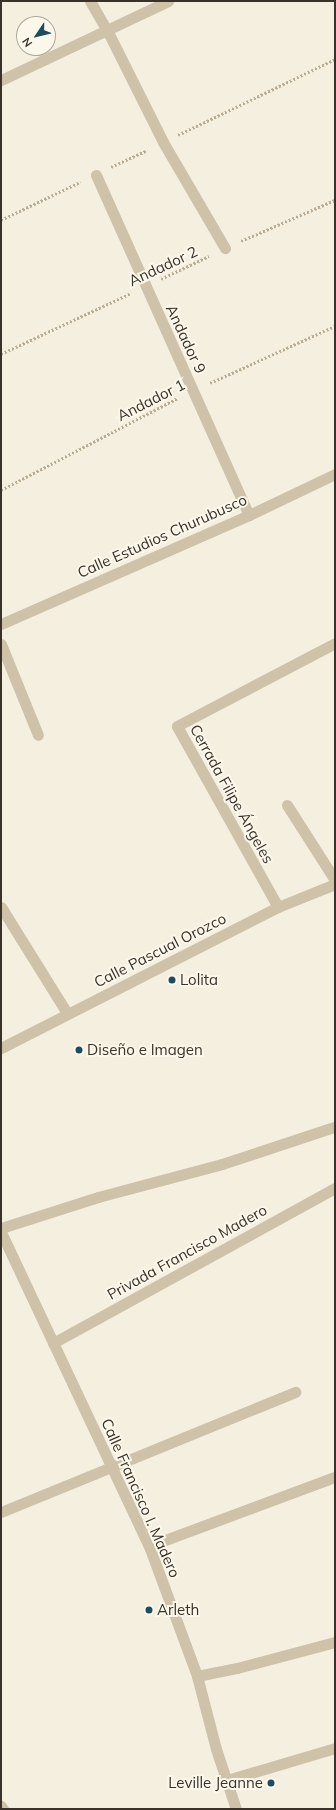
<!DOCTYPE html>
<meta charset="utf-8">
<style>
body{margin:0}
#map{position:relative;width:336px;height:1810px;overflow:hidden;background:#f4efde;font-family:Mulish,sans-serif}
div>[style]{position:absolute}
.path>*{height:2.5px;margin-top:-1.25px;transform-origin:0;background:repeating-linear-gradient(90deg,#baac92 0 2px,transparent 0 4px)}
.service>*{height:11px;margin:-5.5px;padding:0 5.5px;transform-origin:5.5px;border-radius:5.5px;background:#cec2a8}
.pedestrian>*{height:11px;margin:-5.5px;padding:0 5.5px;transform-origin:5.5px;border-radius:5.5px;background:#cec2a8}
.minor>*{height:11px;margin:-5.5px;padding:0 5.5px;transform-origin:5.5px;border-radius:5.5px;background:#cec2a8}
.tertiary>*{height:11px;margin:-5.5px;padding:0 5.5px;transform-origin:5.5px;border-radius:5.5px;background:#cec2a8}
.dots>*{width:11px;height:11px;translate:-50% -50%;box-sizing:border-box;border:2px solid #fbf7eb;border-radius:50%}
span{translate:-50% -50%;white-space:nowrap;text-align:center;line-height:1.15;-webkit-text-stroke:4px #fbf7eb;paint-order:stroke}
.street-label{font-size:15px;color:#3a3229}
.poi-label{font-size:15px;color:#3a3229}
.left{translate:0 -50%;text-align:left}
.right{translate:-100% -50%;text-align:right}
.frame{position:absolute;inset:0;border:2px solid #3a3229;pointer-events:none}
.north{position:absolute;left:16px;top:16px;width:40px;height:40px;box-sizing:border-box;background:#fbf7eb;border:1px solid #aea89d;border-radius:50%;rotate:235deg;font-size:11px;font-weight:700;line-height:16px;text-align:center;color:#3a3229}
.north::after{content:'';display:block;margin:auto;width:14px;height:18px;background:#1b4c5f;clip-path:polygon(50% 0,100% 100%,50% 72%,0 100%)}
</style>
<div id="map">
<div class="path">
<i style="left:178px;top:135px;width:174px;rotate:-25.8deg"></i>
<i style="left:111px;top:167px;width:40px;rotate:-25deg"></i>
<i style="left:1px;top:220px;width:88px;rotate:-25.7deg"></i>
<i style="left:241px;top:241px;width:103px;rotate:-23.6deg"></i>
<i style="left:161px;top:279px;width:53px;rotate:-25.6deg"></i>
<i style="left:1px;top:354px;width:144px;rotate:-25.1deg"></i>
<i style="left:210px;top:383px;width:137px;rotate:-24.5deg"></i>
<i style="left:1px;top:490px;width:199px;rotate:-27.5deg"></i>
</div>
<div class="service">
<i style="left:1px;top:1228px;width:102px;rotate:-17.7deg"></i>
<i style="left:98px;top:1197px;width:128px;rotate:-14.9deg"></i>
<i style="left:222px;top:1164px;width:118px;rotate:-18.3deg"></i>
</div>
<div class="pedestrian">
<i style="left:90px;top:1px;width:34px;rotate:60deg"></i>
<i style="left:107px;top:30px;width:125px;rotate:63.4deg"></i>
<i style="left:163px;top:142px;width:123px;rotate:59.7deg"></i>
<i style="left:1px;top:80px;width:185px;rotate:-25.3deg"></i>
<i style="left:287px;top:805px;width:89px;rotate:57.4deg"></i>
</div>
<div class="minor">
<i style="left:96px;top:175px;width:373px;rotate:65.8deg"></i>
<i style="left:1px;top:624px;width:271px;rotate:-23.7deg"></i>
<i style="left:249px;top:515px;width:95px;rotate:-25.5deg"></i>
<i style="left:1px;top:644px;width:98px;rotate:67.9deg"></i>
<i style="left:1px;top:907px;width:125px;rotate:58.1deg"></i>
<i style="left:278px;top:907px;width:207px;rotate:-119.2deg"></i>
<i style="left:177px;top:726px;width:178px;rotate:-27.7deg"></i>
<i style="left:1px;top:1232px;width:347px;rotate:64.8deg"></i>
<i style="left:149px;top:1546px;width:139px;rotate:69.7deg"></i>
<i style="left:197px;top:1676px;width:75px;rotate:75.4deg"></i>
<i style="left:216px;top:1749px;width:63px;rotate:71.6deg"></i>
<i style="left:53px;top:1343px;width:322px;rotate:-28.8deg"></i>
<i style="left:1px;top:1512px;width:318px;rotate:-22.2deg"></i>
<i style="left:149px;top:1546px;width:198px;rotate:-20.4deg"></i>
<i style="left:197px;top:1676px;width:41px;rotate:-11.3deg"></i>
<i style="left:237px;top:1668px;width:101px;rotate:-14.9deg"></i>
<i style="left:227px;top:1780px;width:113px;rotate:-16.5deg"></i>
<i style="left:1px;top:1806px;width:4px;rotate:56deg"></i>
</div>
<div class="tertiary">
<i style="left:1px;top:1048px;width:311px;rotate:-27deg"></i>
<i style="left:278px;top:907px;width:61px;rotate:-22deg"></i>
</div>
<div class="dots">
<i style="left:172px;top:980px;background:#1b4c5f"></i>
<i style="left:79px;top:1050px;background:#1b4c5f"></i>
<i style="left:149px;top:1610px;background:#1b4c5f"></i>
<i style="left:271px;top:1783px;background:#1b4c5f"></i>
</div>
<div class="street-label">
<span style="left:163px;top:266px;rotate:-25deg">Andador 2</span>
<span style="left:186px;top:339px;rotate:65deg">Andador 9</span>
<span style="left:151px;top:400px;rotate:-27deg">Andador 1</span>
<span style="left:162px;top:536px;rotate:-24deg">Calle Estudios Churubusco</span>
<span style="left:232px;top:794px;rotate:61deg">Cerrada Filipe Ángeles</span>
<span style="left:160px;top:950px;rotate:-27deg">Calle Pascual Orozco</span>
<span style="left:187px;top:1252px;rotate:-29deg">Privada Francisco Madero</span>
<span style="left:141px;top:1498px;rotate:66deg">Calle Francisco I. Madero</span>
</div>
<div class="poi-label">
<span class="left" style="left:180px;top:980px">Lolita</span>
<span class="left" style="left:87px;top:1050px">Diseño e Imagen</span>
<span class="left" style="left:157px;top:1610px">Arleth</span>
<span class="right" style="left:263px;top:1783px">Leville Jeanne</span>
</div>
<div class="frame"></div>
<div class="north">N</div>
</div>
